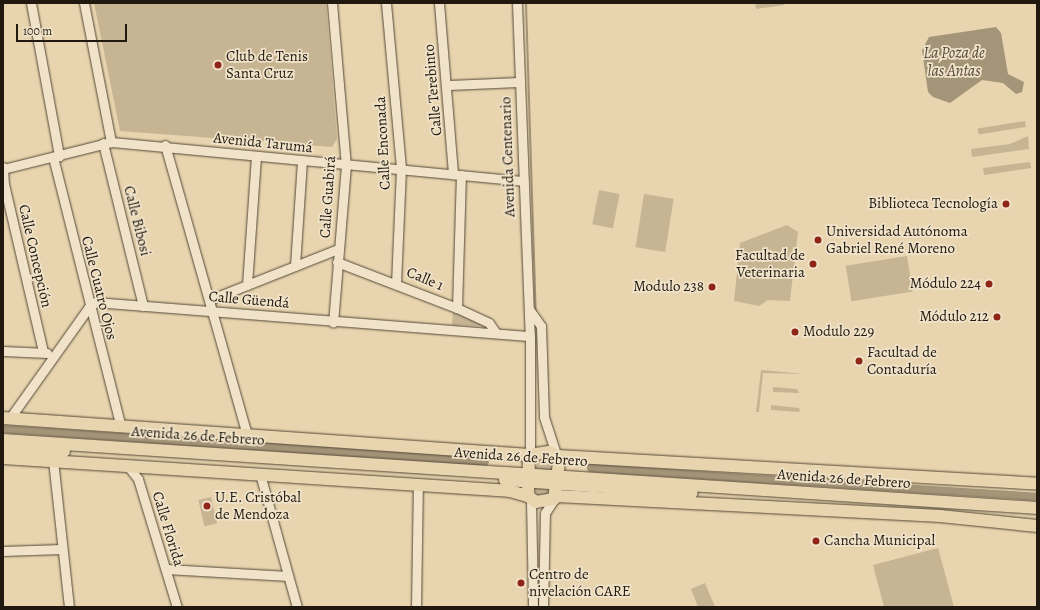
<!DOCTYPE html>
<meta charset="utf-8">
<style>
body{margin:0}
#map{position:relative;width:1040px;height:610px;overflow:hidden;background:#e8d4ae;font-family:Alegreya,serif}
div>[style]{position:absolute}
.green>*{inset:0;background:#c6b493;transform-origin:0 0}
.water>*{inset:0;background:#a49478}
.stream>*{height:2px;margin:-1px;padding:0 1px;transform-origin:1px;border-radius:1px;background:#a49478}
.canal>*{height:8px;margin:-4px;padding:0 4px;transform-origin:4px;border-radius:4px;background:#a49478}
.roads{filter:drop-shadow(0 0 1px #534837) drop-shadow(0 0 1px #534837)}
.minor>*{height:9px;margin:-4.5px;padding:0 4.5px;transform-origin:4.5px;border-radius:4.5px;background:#f0e3ca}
.major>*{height:12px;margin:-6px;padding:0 6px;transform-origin:6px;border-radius:6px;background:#e8d4ae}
.dots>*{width:11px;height:11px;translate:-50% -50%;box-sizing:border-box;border:2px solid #f0e3ca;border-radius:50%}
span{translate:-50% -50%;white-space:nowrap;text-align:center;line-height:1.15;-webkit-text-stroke:3.5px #f0e3ca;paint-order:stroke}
.poi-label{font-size:15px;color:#21190f}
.left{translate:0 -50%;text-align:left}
.right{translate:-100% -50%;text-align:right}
.street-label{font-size:15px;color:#21190f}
.water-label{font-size:16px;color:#554a39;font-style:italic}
.frame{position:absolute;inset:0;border:4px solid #21190f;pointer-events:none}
.scale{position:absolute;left:16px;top:24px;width:111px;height:18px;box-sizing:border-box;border:2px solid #21190f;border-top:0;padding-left:5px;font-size:12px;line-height:14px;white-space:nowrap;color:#21190f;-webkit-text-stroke:3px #f0e3ca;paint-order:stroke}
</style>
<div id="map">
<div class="green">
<i style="clip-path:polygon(94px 3px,326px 3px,337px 139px,332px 147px,120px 131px)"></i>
<i style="clip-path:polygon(755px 3px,783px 3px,784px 5px,756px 9px)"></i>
<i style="left:1025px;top:121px;width:6px;height:48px;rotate:81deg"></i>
<i style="clip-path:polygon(1028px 136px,1029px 149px,972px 157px,971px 149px,1010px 144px)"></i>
<i style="clip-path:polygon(1030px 162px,1031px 168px,984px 175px,983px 168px)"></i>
<i style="left:599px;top:190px;width:21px;height:35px;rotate:11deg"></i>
<i style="left:644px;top:194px;width:30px;height:54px;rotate:9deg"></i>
<i style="clip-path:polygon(787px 225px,798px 232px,790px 301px,768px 300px,759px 306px,734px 301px,740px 243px)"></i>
<i style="left:907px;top:256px;width:36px;height:62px;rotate:81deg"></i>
<i style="clip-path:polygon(453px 312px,483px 325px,483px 326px,452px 325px)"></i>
<i style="clip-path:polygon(761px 370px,805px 374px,763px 373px,759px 412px,756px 412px)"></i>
<i style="clip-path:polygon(773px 387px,797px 389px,799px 393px,773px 392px)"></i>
<i style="clip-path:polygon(771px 405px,799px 408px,800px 412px,771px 410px)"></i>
<i style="clip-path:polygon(540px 459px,550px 460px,553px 471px,534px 470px)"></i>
<i style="clip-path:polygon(533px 487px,552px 487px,552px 493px,538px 496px)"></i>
<i style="left:211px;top:497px;width:27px;height:13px;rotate:77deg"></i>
<i style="clip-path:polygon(938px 548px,954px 607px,884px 607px,873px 565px)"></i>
<i style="clip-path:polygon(705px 583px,715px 607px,698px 607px,691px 589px)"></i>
</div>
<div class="water">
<i style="clip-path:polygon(996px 27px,1001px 33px,1008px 74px,1024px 82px,1022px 92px,1016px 94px,1003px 83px,982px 80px,950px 103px,933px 97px,928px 92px,922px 50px,929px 37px)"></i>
</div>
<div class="stream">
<i style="left:526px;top:3px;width:311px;rotate:88.2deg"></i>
</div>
<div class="canal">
<i style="left:3px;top:429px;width:483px;rotate:3.9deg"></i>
<i style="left:591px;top:468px;width:447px;rotate:3.7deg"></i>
</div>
<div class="roads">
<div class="minor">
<i style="left:31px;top:3px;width:156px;rotate:79.6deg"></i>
<i style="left:84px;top:3px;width:142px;rotate:79deg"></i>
<i style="left:332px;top:3px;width:163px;rotate:85.1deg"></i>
<i style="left:346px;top:165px;width:158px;rotate:94.7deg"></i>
<i style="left:386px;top:3px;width:167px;rotate:84.8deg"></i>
<i style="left:401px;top:169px;width:113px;rotate:92.5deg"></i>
<i style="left:439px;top:3px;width:172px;rotate:85.3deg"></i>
<i style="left:517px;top:3px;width:333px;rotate:87.8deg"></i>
<i style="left:530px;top:336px;width:119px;rotate:90deg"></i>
<i style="left:448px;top:85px;width:72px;rotate:-2.4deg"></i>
<i style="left:103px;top:143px;width:168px;rotate:76.2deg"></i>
<i style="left:165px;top:145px;width:300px;rotate:74.2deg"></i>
<i style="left:53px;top:157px;width:275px;rotate:75.9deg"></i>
<i style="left:3px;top:167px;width:17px;rotate:87deg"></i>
<i style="left:4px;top:184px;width:171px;rotate:76.9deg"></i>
<i style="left:3px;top:169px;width:111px;rotate:-14deg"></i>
<i style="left:111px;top:142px;width:414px;rotate:5.4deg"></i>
<i style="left:337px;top:262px;width:129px;rotate:21deg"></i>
<i style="left:457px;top:308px;width:35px;rotate:25deg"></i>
<i style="left:489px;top:323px;width:12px;rotate:55deg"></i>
<i style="left:295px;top:266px;width:105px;rotate:-86.2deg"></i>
<i style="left:247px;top:285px;width:128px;rotate:-86deg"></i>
<i style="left:209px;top:300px;width:139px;rotate:-21.6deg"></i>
<i style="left:457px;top:308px;width:133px;rotate:-88.3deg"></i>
<i style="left:529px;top:309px;width:21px;rotate:55deg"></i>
<i style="left:541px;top:326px;width:91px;rotate:88.1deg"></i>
<i style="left:544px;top:417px;width:39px;rotate:72deg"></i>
<i style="left:3px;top:351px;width:44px;rotate:2.6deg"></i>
<i style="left:10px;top:418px;width:136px;rotate:-54.6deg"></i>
<i style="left:89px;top:307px;width:9px;rotate:-36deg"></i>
<i style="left:96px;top:302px;width:435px;rotate:4.5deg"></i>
<i style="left:53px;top:460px;width:148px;rotate:83.8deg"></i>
<i style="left:126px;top:464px;width:19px;rotate:51deg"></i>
<i style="left:138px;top:479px;width:134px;rotate:73.1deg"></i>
<i style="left:260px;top:474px;width:138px;rotate:74.5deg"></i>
<i style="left:531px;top:500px;width:107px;rotate:88.9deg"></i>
<i style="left:3px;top:551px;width:59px;rotate:-1.9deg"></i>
<i style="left:166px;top:569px;width:122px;rotate:3.3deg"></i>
<i style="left:416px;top:607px;width:123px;rotate:-89.1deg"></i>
<i style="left:543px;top:607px;width:94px;rotate:-88.8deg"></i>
<i style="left:545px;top:513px;width:17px;rotate:-57deg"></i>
</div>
<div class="major">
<i style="left:3px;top:418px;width:527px;rotate:4.02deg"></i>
<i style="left:529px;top:455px;width:20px;rotate:-9deg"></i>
<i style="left:549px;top:452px;width:10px;rotate:24deg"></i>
<i style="left:558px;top:456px;width:7px;rotate:82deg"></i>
<i style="left:559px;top:463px;width:36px;rotate:98deg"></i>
<i style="left:554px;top:499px;width:18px;rotate:171deg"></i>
<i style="left:536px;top:502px;width:10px;rotate:-143deg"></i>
<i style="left:528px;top:496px;width:41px;rotate:-88.6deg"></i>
<i style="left:3px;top:440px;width:1036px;rotate:3.76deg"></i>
<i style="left:3px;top:449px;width:61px;rotate:1.9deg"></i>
<i style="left:558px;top:456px;width:480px;rotate:3.3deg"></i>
<i style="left:3px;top:458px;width:508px;rotate:3.72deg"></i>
<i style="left:510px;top:491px;width:19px;rotate:16deg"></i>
<i style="left:505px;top:480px;width:187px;rotate:4deg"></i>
<i style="left:557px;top:496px;width:384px;rotate:3deg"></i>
<i style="left:940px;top:516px;width:98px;rotate:5.9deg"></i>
</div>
</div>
<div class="dots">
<i style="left:218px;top:65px;background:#8f2418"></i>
<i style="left:1006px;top:204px;background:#8f2418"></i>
<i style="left:818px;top:240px;background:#8f2418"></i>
<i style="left:813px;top:264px;background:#8f2418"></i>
<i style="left:989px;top:284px;background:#8f2418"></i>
<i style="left:712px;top:287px;background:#8f2418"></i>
<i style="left:997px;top:317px;background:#8f2418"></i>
<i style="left:795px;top:332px;background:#8f2418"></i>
<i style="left:859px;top:361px;background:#8f2418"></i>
<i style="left:207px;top:506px;background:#8f2418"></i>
<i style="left:816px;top:541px;background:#8f2418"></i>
<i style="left:521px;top:583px;background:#8f2418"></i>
</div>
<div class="poi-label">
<span class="left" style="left:226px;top:65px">Club de Tenis<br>Santa Cruz</span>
<span class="right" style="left:998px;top:204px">Biblioteca Tecnología</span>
<span class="left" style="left:826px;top:240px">Universidad Autónoma<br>Gabriel René Moreno</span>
<span class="right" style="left:805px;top:264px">Facultad de<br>Veterinaria</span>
<span class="right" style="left:981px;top:284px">Módulo 224</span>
<span class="right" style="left:704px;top:287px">Modulo 238</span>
<span class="right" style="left:989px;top:317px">Módulo 212</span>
<span class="left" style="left:803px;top:332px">Modulo 229</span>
<span class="left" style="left:867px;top:361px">Facultad de<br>Contaduría</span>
<span class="left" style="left:215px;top:506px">U.E. Cristóbal<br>de Mendoza</span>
<span class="left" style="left:824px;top:541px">Cancha Municipal</span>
<span class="left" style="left:529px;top:583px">Centro de<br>nivelación CARE</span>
</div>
<div class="street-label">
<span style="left:433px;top:90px;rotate:-95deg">Calle Terebinto</span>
<span style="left:263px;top:143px;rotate:6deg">Avenida Tarumá</span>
<span style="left:383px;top:143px;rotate:-93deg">Calle Enconada</span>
<span style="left:508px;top:157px;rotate:-92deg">Avenida Centenario</span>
<span style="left:328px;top:197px;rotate:-86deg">Calle Guabirá</span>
<span style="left:137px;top:221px;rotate:76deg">Calle Bibosi</span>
<span style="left:35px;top:256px;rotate:77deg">Calle Concepción</span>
<span style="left:425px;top:279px;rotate:23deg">Calle 1</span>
<span style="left:99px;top:288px;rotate:76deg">Calle Cuatro Ojos</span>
<span style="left:249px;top:300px;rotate:5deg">Calle Güendá</span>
<span style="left:198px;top:436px;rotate:4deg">Avenida 26 de Febrero</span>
<span style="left:521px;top:457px;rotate:4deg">Avenida 26 de Febrero</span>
<span style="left:844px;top:479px;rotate:4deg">Avenida 26 de Febrero</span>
<span style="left:168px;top:529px;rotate:73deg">Calle Florida</span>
</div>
<div class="water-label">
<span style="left:954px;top:62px">La Poza de<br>las Antas</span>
</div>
<div class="frame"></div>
<div class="scale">100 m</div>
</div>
